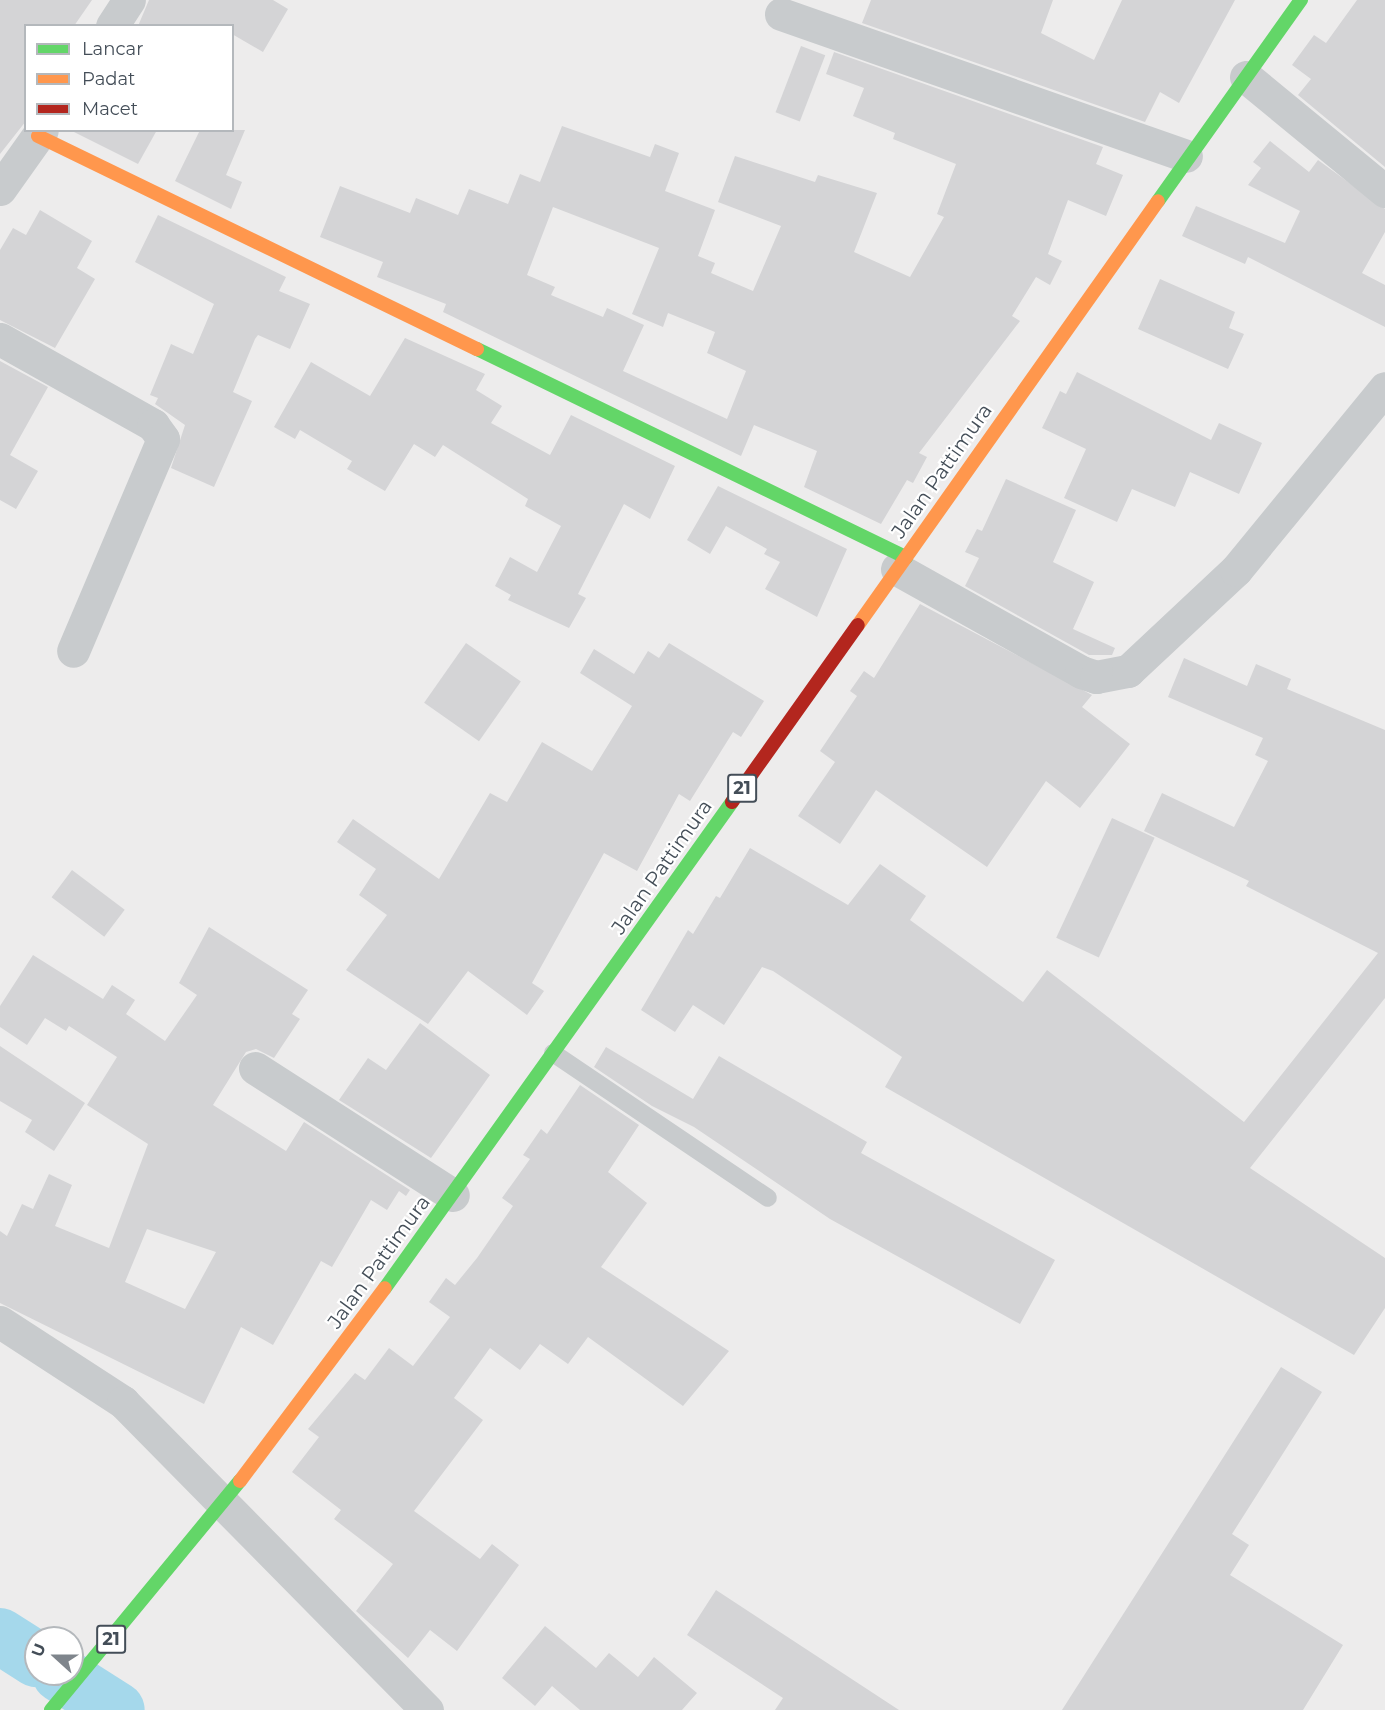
<!DOCTYPE html>
<style>
body{margin:0}
#map{position:relative;width:1385px;height:1710px;overflow:hidden;background:#edecec;font-family:Montserrat,sans-serif}
div>[style]{position:absolute}
.river>*{height:56px;margin:-28px;padding:0 28px;transform-origin:28px;border-radius:28px;background:#a5d8eb}
.building>*{inset:0;background:#d4d4d6;transform-origin:0 0}
.lane>*{height:18px;margin:-9px;padding:0 9px;transform-origin:9px;border-radius:9px;background:#c8cbcd}
.street>*{height:33px;margin:-16.5px;padding:0 16.5px;transform-origin:16.5px;border-radius:16.5px;background:#c8cbcd}
.fast>*{height:14px;margin:-7px;padding:0 7px;transform-origin:7px;border-radius:7px;background:#63d668}
.slow>*{height:14px;margin:-7px;padding:0 7px;transform-origin:7px;border-radius:7px;background:#ff974d}
.jam>*{height:14px;margin:-7px;padding:0 7px;transform-origin:7px;border-radius:7px;background:#b3261e}
span{translate:-50% -50%;white-space:nowrap;text-align:center;line-height:1.15;-webkit-text-stroke:4.5px #fff;paint-order:stroke}
.shield-label span{padding:2px 4px;background:#fff;border:2px solid;border-radius:4px;-webkit-text-stroke-width:0}
.shield-label{font-size:18px;color:#444e58;font-weight:700}
.street-label{font-size:20px;color:#444e58}
.legend{position:absolute;left:24px;top:24px;width:210px;height:108px;box-sizing:border-box;background:#fff;border:2px solid #b4b8bc;margin:0;padding:8px 10px;list-style:none;font-size:18px;color:#444e58}
.legend li{display:flex;align-items:center;gap:12px;height:30px}
.legend b{width:30px;border:2px solid #b4b8bc}
.north{position:absolute;left:24px;top:1626px;width:60px;height:60px;box-sizing:border-box;background:#fff;border:2px solid #b4b8bc;border-radius:50%;rotate:291deg;font-size:16px;font-weight:700;line-height:24px;text-align:center;color:#444e58}
.north::after{content:'';display:block;margin:auto;width:21px;height:27px;background:#7f858c;clip-path:polygon(50% 0,100% 100%,50% 72%,0 100%)}
</style>
<div id="map">
<div class="river">
<i style="left:0;top:1636px;width:43px;rotate:32.6deg"></i>
<i style="left:60px;top:1674px;width:67px;rotate:32.3deg"></i>
</div>
<div class="building">
<i style="clip-path:polygon(0 0,92px 0,74px 26px,26px 26px,26px 121px,0 154px)"></i>
<i style="clip-path:polygon(149px 0,273px 0,288px 9px,263px 52px,232px 34px,232px 26px,138px 26px)"></i>
<i style="clip-path:polygon(871px 0,1053px 0,1041px 33px,1094px 60px,1122px 0,1235px 0,1179px 103px,1160px 92px,1145px 122px,862px 23px)"></i>
<i style="clip-path:polygon(1357px 0,1385px 0,1385px 167px,1298px 95px,1311px 79px,1292px 65px,1314px 35px,1326px 43px)"></i>
<i style="left:801px;top:46px;width:26px;height:71px;rotate:21deg"></i>
<i style="clip-path:polygon(evenodd,834px 52px,1103px 147px,1096px 164px,1123px 175px,1106px 216px,1068px 200px,1048px 254px,1062px 261px,1050px 285px,1036px 277px,1012px 316px,1020px 321px,919px 453px,927px 457px,913px 483px,907px 480px,881px 524px,804px 487px,817px 451px,754px 425px,741px 456px,443px 312px,446px 304px,377px 277px,383px 262px,320px 237px,340px 186px,410px 213px,416px 198px,458px 215px,469px 189px,508px 204px,520px 174px,540px 182px,562px 126px,650px 157px,655px 144px,679px 153px,665px 191px,715px 210px,698px 256px,715px 263px,711px 273px,753px 291px,781px 226px,718px 202px,735px 156px,815px 182px,818px 175px,877px 193px,854px 252px,910px 277px,944px 217px,937px 214px,956px 164px,893px 139px,895px 133px,853px 116px,864px 88px,826px 74px,834px 52px,553px 207px,659px 248px,632px 314px,663px 327px,668px 313px,715px 332px,707px 353px,746px 371px,727px 419px,623px 371px,644px 325px,607px 308px,603px 317px,551px 295px,555px 287px,527px 275px,553px 207px)"></i>
<i style="clip-path:polygon(70px 130px,157px 130px,138px 164px)"></i>
<i style="clip-path:polygon(200px 130px,245px 130px,226px 175px,242px 182px,231px 209px,175px 181px)"></i>
<i style="clip-path:polygon(1270px 141px,1309px 172px,1318px 160px,1385px 209px,1385px 232px,1362px 273px,1385px 285px,1385px 327px,1248px 257px,1245px 264px,1182px 236px,1196px 206px,1285px 243px,1300px 211px,1248px 185px,1261px 168px,1253px 162px)"></i>
<i style="clip-path:polygon(40px 210px,92px 241px,77px 268px,95px 279px,55px 348px,0 320px,0 250px,13px 228px,26px 235px)"></i>
<i style="clip-path:polygon(158px 215px,286px 277px,279px 291px,310px 304px,290px 349px,258px 335px,255px 339px,233px 392px,252px 401px,214px 487px,171px 468px,185px 425px,155px 404px,158px 398px,150px 395px,171px 344px,193px 354px,214px 304px,135px 262px)"></i>
<i style="clip-path:polygon(1160px 279px,1235px 312px,1229px 328px,1244px 334px,1228px 369px,1138px 329px)"></i>
<i style="clip-path:polygon(405px 338px,485px 374px,476px 390px,502px 406px,491px 423px,550px 455px,571px 415px,675px 466px,650px 519px,624px 504px,578px 594px,586px 598px,569px 628px,508px 600px,511px 595px,495px 586px,510px 557px,537px 572px,561px 526px,525px 506px,528px 499px,443px 445px,435px 457px,414px 444px,385px 491px,347px 469px,352px 461px,300px 430px,295px 439px,274px 427px,311px 362px,370px 396px)"></i>
<i style="clip-path:polygon(0 361px,48px 387px,10px 455px,38px 471px,16px 509px,0 500px)"></i>
<i style="clip-path:polygon(1077px 372px,1211px 440px,1219px 423px,1262px 443px,1239px 494px,1190px 472px,1175px 507px,1132px 489px,1117px 522px,1064px 498px,1086px 449px,1042px 428px,1060px 391px,1066px 394px)"></i>
<i style="clip-path:polygon(1006px 479px,1076px 510px,1053px 562px,1094px 582px,1073px 629px,1115px 648px,1112px 655px,1089px 655px,965px 586px,979px 558px,965px 552px,977px 529px,982px 531px)"></i>
<i style="clip-path:polygon(718px 486px,847px 549px,817px 617px,765px 589px,780px 562px,764px 554px,767px 549px,726px 526px,710px 554px,687px 540px)"></i>
<i style="clip-path:polygon(920px 604px,1092px 695px,1082px 707px,1130px 744px,1080px 808px,1046px 781px,987px 867px,876px 790px,840px 844px,798px 816px,835px 762px,820px 751px,857px 696px,850px 691px,864px 671px,874px 678px)"></i>
<i style="left:466px;top:643px;width:67px;height:73px;rotate:35deg"></i>
<i style="clip-path:polygon(669px 643px,764px 701px,741px 737px,733px 732px,690px 801px,679px 794px,637px 871px,604px 853px,532px 983px,544px 991px,527px 1015px,468px 971px,428px 1024px,346px 970px,387px 915px,359px 895px,376px 869px,337px 842px,353px 819px,439px 879px,490px 793px,507px 802px,542px 742px,592px 771px,632px 706px,580px 673px,594px 649px,634px 674px,648px 651px,659px 658px)"></i>
<i style="clip-path:polygon(1184px 658px,1247px 686px,1256px 664px,1291px 679px,1287px 689px,1385px 730px,1385px 998px,1250px 1168px,1385px 1258px,1385px 1308px,1354px 1355px,885px 1087px,902px 1057px,773px 971px,762px 967px,724px 1025px,693px 1005px,675px 1032px,641px 1010px,688px 930px,693px 934px,716px 896px,720px 898px,750px 848px,848px 905px,880px 864px,926px 896px,910px 920px,1023px 1002px,1047px 970px,1244px 1122px,1378px 953px,1246px 886px,1249px 881px,1144px 831px,1162px 793px,1234px 827px,1268px 761px,1255px 755px,1263px 738px,1168px 697px)"></i>
<i style="left:1112px;top:818px;width:47px;height:132px;rotate:25deg"></i>
<i style="left:72px;top:870px;width:66px;height:34px;rotate:37deg"></i>
<i style="clip-path:polygon(evenodd,209px 927px,308px 990px,292px 1014px,300px 1019px,274px 1058px,256px 1049px,246px 1052px,213px 1105px,286px 1151px,304px 1122px,410px 1190px,406px 1196px,399px 1191px,387px 1210px,371px 1200px,332px 1267px,321px 1261px,273px 1345px,241px 1327px,204px 1404px,0 1303px,0 1231px,7px 1236px,22px 1204px,33px 1209px,49px 1174px,72px 1185px,55px 1226px,109px 1248px,148px 1144px,87px 1105px,117px 1057px,69px 1026px,66px 1031px,45px 1018px,27px 1045px,0 1027px,0 1006px,33px 955px,103px 999px,112px 985px,135px 1000px,126px 1014px,165px 1041px,197px 995px,179px 983px,209px 927px,147px 1229px,216px 1252px,185px 1309px,125px 1282px,147px 1229px)"></i>
<i style="clip-path:polygon(420px 1023px,490px 1075px,431px 1158px,339px 1100px,368px 1058px,386px 1070px)"></i>
<i style="clip-path:polygon(0 1046px,85px 1103px,54px 1151px,25px 1132px,32px 1120px,0 1101px)"></i>
<i style="clip-path:polygon(606px 1047px,693px 1099px,719px 1056px,867px 1142px,861px 1153px,1055px 1260px,1020px 1324px,830px 1219px,694px 1127px,652px 1106px,594px 1067px)"></i>
<i style="clip-path:polygon(580px 1085px,639px 1125px,608px 1172px,647px 1203px,601px 1267px,729px 1351px,683px 1406px,588px 1337px,568px 1364px,540px 1344px,520px 1370px,490px 1348px,454px 1398px,483px 1420px,414px 1511px,480px 1559px,492px 1544px,519px 1565px,457px 1651px,430px 1630px,408px 1658px,356px 1611px,393px 1564px,334px 1519px,341px 1510px,292px 1472px,319px 1437px,308px 1429px,355px 1373px,365px 1380px,389px 1348px,413px 1366px,450px 1317px,429px 1302px,446px 1278px,455px 1285px,477px 1258px,513px 1206px,502px 1198px,530px 1159px,523px 1155px,541px 1129px,547px 1134px)"></i>
<i style="clip-path:polygon(1281px 1367px,1322px 1392px,1232px 1534px,1249px 1545px,1230px 1575px,1343px 1645px,1303px 1710px,1062px 1710px)"></i>
<i style="clip-path:polygon(716px 1590px,899px 1710px,775px 1710px,783px 1698px,687px 1635px)"></i>
<i style="clip-path:polygon(545px 1626px,596px 1668px,609px 1653px,638px 1677px,654px 1657px,697px 1693px,682px 1710px,580px 1710px,552px 1686px,535px 1706px,502px 1678px)"></i>
</div>
<div class="lane">
<i style="left:553px;top:1053px;width:259px;rotate:34deg"></i>
</div>
<div class="street">
<i style="left:781px;top:14px;width:429px;rotate:19.3deg"></i>
<i style="left:112px;top:26px;width:31px;rotate:-57deg"></i>
<i style="left:1246px;top:77px;width:180px;rotate:39.4deg"></i>
<i style="left:0;top:189px;width:72px;rotate:-54.6deg"></i>
<i style="left:0;top:339px;width:176px;rotate:29.3deg"></i>
<i style="left:153px;top:425px;width:17px;rotate:54deg"></i>
<i style="left:163px;top:439px;width:230px;rotate:113deg"></i>
<i style="left:897px;top:569px;width:211px;rotate:29.2deg"></i>
<i style="left:1081px;top:672px;width:16px;rotate:18deg"></i>
<i style="left:1096px;top:677px;width:33px;rotate:-11deg"></i>
<i style="left:1128px;top:671px;width:148px;rotate:-43.1deg"></i>
<i style="left:1236px;top:570px;width:235px;rotate:-50.7deg"></i>
<i style="left:255px;top:1068px;width:235px;rotate:32.7deg"></i>
<i style="left:0;top:1322px;width:147px;rotate:33deg"></i>
<i style="left:123px;top:1402px;width:433px;rotate:45.4deg"></i>
</div>
<div class="fast">
<i style="left:1158px;top:201px;width:247px;rotate:-54.6deg"></i>
<i style="left:477px;top:349px;width:477px;rotate:25.9deg"></i>
<i style="left:385px;top:1288px;width:597px;rotate:-54.47deg"></i>
<i style="left:51px;top:1710px;width:297px;rotate:-50.5deg"></i>
</div>
<div class="slow">
<i style="left:38px;top:136px;width:488px;rotate:25.9deg"></i>
<i style="left:858px;top:625px;width:519px;rotate:-54.72deg"></i>
<i style="left:240px;top:1481px;width:241px;rotate:-53.1deg"></i>
</div>
<div class="jam">
<i style="left:732px;top:802px;width:217px;rotate:-54.6deg"></i>
</div>
<div class="shield-label">
<span style="left:742px;top:788px">21</span>
<span style="left:111px;top:1639px">21</span>
</div>
<div class="street-label">
<span style="left:942px;top:471px;rotate:-55deg">Jalan Pattimura</span>
<span style="left:662px;top:867px;rotate:-55deg">Jalan Pattimura</span>
<span style="left:379px;top:1262px;rotate:-54deg">Jalan Pattimura</span>
</div>
<ul class="legend">
<li><b style="height:8px;background:#63d668"></b>Lancar</li>
<li><b style="height:8px;background:#ff974d"></b>Padat</li>
<li><b style="height:8px;background:#b3261e"></b>Macet</li>
</ul>
<div class="north">U</div>
</div>
